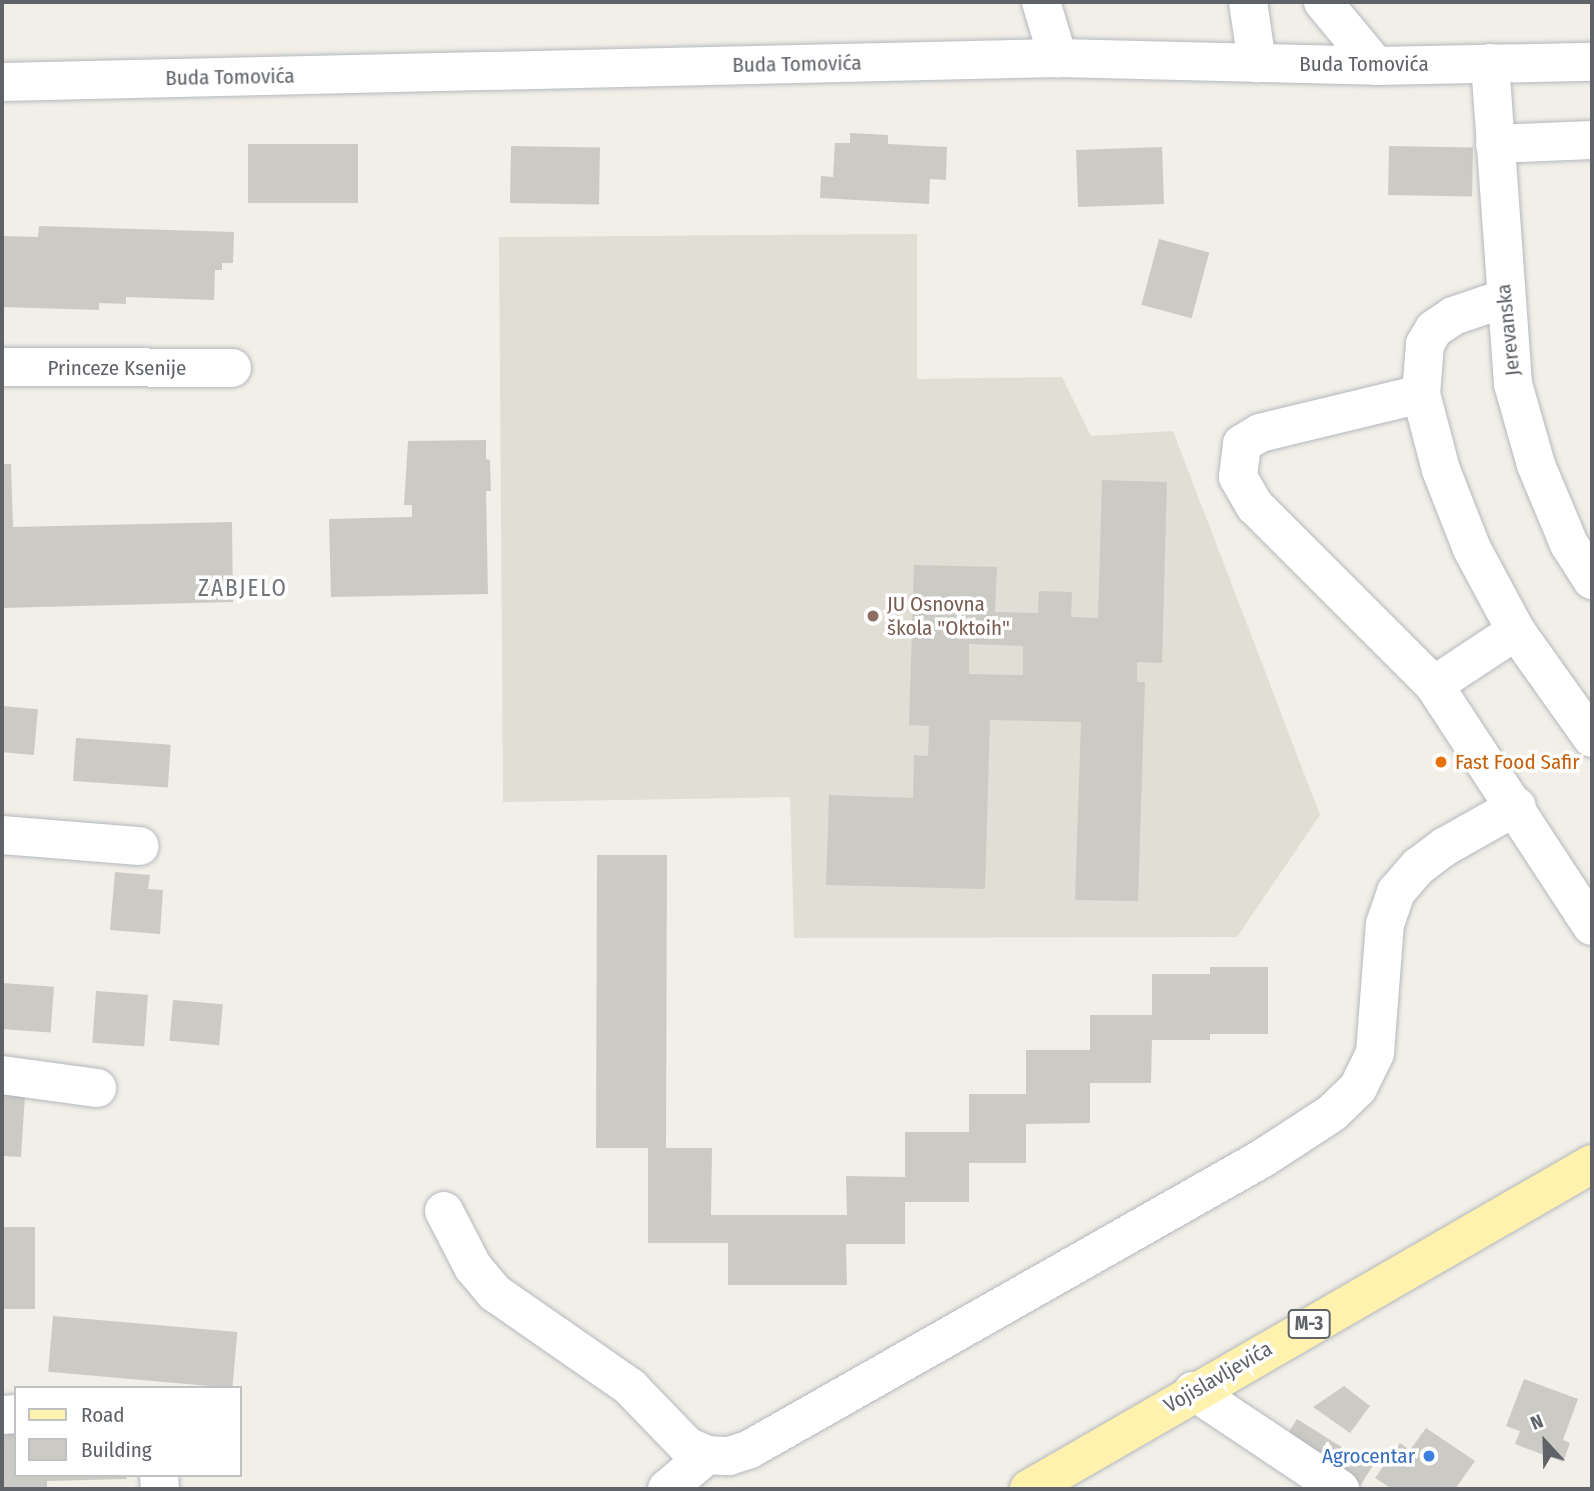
<!DOCTYPE html>
<meta charset="utf-8">
<style>
body{margin:0}
#map{position:relative;width:1594px;height:1491px;overflow:hidden;background:#f1efe8;font-family:"Fira Sans Condensed",sans-serif}
div>[style]{position:absolute}
.education>*{inset:0;background:#e1ded6}
.building>*{inset:0;background:#cccac5;transform-origin:0 0}
.roads{filter:drop-shadow(0 0 2px #b5b8bc) drop-shadow(0 0 2px #b5b8bc)}
.minor>*{height:38px;margin:-19px;padding:0 19px;transform-origin:19px;border-radius:19px;background:#fff}
.major>*{height:38px;margin:-19px;padding:0 19px;transform-origin:19px;border-radius:19px;background:#fff2af}
.dots>*{width:19px;height:19px;translate:-50% -50%;box-sizing:border-box;border:4px solid #fff;border-radius:50%}
span{translate:-50% -50%;white-space:nowrap;text-align:center;line-height:1.15;-webkit-text-stroke:7px #fff;paint-order:stroke}
.shield-label span{padding:2px 5px;background:#fff;border:2px solid;border-radius:5px;-webkit-text-stroke-width:0}
.shield-label{font-size:19px;color:#5f6368;font-weight:700}
.street-label{font-size:21px;color:#5f6368}
.education-label{font-size:21px;color:#785e54}
.left{translate:0 -50%;text-align:left}
.food-label{font-size:21px;color:#c56008}
.shop-label{font-size:21px;color:#366cbe}
.right{translate:-100% -50%;text-align:right}
.neighbourhood-label{font-size:23px;color:#70757a;letter-spacing:2px}
.frame{position:absolute;inset:0;border:4px solid #5f6368;pointer-events:none}
.legend{position:absolute;left:14px;top:1386px;width:228px;height:91px;box-sizing:border-box;background:#fff;border:2px solid #bfc1c3;margin:0;padding:9px 12px;list-style:none;font-size:21px;color:#5f6368}
.legend li{display:flex;align-items:center;gap:14px;height:35px}
.legend b{width:35px;border:2px solid #bfc1c3}
.north{position:absolute;left:1510px;top:1407px;width:70px;height:70px;-webkit-text-stroke:5px #fff;paint-order:stroke;rotate:338deg;font-size:19px;font-weight:700;line-height:28px;text-align:center;color:#5f6368}
.north::after{content:'';display:block;margin:auto;width:24px;height:32px;background:#5f6368;clip-path:polygon(50% 0,100% 100%,50% 72%,0 100%)}
</style>
<div id="map">
<div class="education">
<i style="clip-path:polygon(917px 234px,917px 379px,1062px 377px,1091px 436px,1173px 431px,1320px 815px,1237px 937px,794px 938px,790px 797px,503px 802px,499px 237px)"></i>
</div>
<div class="building">
<i style="clip-path:polygon(850px 133px,888px 135px,888px 144px,947px 147px,946px 180px,930px 179px,929px 204px,820px 198px,821px 176px,833px 177px,835px 143px,850px 143px)"></i>
<i style="left:358px;top:144px;width:59px;height:110px;rotate:90deg"></i>
<i style="left:511px;top:146px;width:89px;height:57px;rotate:1deg"></i>
<i style="left:1389px;top:146px;width:84px;height:49px;rotate:1deg"></i>
<i style="left:1162px;top:147px;width:57px;height:86px;rotate:88deg"></i>
<i style="clip-path:polygon(39px 226px,234px 232px,233px 263px,222px 263px,222px 270px,215px 270px,214px 300px,126px 297px,126px 304px,99px 303px,99px 310px,2px 307px,2px 236px,38px 237px)"></i>
<i style="left:1159px;top:239px;width:52px;height:68px;rotate:15deg"></i>
<i style="clip-path:polygon(486px 440px,486px 459px,490px 460px,491px 491px,486px 491px,488px 594px,331px 597px,329px 519px,412px 517px,412px 505px,404px 505px,408px 441px)"></i>
<i style="clip-path:polygon(2px 464px,11px 464px,13px 527px,232px 522px,233px 602px,2px 608px)"></i>
<i style="clip-path:polygon(evenodd,1102px 480px,1167px 482px,1162px 663px,1137px 662px,1137px 682px,1145px 682px,1138px 901px,1075px 900px,1081px 722px,990px 720px,985px 889px,826px 885px,829px 795px,913px 798px,914px 755px,928px 756px,929px 726px,909px 725px,914px 565px,997px 567px,995px 612px,1038px 613px,1039px 591px,1072px 592px,1071px 617px,1098px 618px,1102px 480px,969px 644px,1023px 646px,1023px 675px,969px 674px,969px 644px)"></i>
<i style="left:2px;top:706px;width:36px;height:46px;rotate:5deg"></i>
<i style="left:76px;top:738px;width:95px;height:43px;rotate:4deg"></i>
<i style="clip-path:polygon(597px 855px,667px 855px,666px 1148px,712px 1148px,711px 1215px,847px 1215px,846px 1176px,905px 1177px,905px 1132px,969px 1132px,969px 1094px,1026px 1094px,1026px 1050px,1090px 1050px,1090px 1015px,1152px 1015px,1152px 974px,1210px 974px,1210px 967px,1268px 967px,1268px 1034px,1210px 1034px,1210px 1040px,1152px 1040px,1151px 1083px,1090px 1083px,1090px 1123px,1026px 1124px,1026px 1163px,969px 1163px,969px 1202px,905px 1202px,905px 1244px,846px 1244px,847px 1285px,728px 1285px,728px 1243px,648px 1243px,648px 1148px,596px 1148px)"></i>
<i style="clip-path:polygon(115px 872px,150px 875px,148px 889px,163px 890px,160px 934px,110px 930px)"></i>
<i style="left:2px;top:983px;width:52px;height:46px;rotate:4deg"></i>
<i style="left:96px;top:991px;width:52px;height:52px;rotate:4deg"></i>
<i style="left:173px;top:1000px;width:50px;height:41px;rotate:5deg"></i>
<i style="clip-path:polygon(2px 1094px,25px 1095px,21px 1157px,2px 1156px)"></i>
<i style="left:2px;top:1227px;width:33px;height:82px"></i>
<i style="left:53px;top:1316px;width:185px;height:56px;rotate:5deg"></i>
<i style="clip-path:polygon(1524px 1379px,1578px 1399px,1563px 1440px,1570px 1443px,1563px 1462px,1515px 1444px,1520px 1431px,1506px 1426px)"></i>
<i style="clip-path:polygon(1344px 1386px,1370px 1406px,1350px 1433px,1313px 1407px)"></i>
<i style="left:1297px;top:1419px;width:89px;height:22px;rotate:32deg"></i>
<i style="clip-path:polygon(1426px 1428px,1475px 1461px,1455px 1489px,1392px 1489px,1375px 1478px,1400px 1443px,1410px 1450px)"></i>
<i style="clip-path:polygon(2px 1430px,16px 1430px,16px 1475px,127px 1475px,127px 1479px,47px 1481px,47px 1489px,2px 1489px)"></i>
</div>
<div class="roads">
<div class="minor">
<i style="left:1041px;top:2px;width:59px;rotate:73.1deg"></i>
<i style="left:1248px;top:2px;width:62px;rotate:81.6deg"></i>
<i style="left:1323px;top:2px;width:83px;rotate:50.4deg"></i>
<i style="left:1490px;top:63px;width:322px;rotate:85.9deg"></i>
<i style="left:1513px;top:384px;width:84px;rotate:74.1deg"></i>
<i style="left:1536px;top:465px;width:86px;rotate:67.3deg"></i>
<i style="left:1569px;top:544px;width:43px;rotate:57.4deg"></i>
<i style="left:2px;top:82px;width:1056px;rotate:-1.3deg"></i>
<i style="left:1058px;top:58px;width:318px;rotate:1.4deg"></i>
<i style="left:1376px;top:66px;width:216px;rotate:-1.1deg"></i>
<i style="left:1495px;top:144px;width:97px;rotate:-2.4deg"></i>
<i style="left:2px;top:367px;width:230px;rotate:0.2deg"></i>
<i style="left:1421px;top:394px;width:166px;rotate:166.4deg"></i>
<i style="left:1260px;top:433px;width:21px;rotate:149deg"></i>
<i style="left:1242px;top:444px;width:33px;rotate:97deg"></i>
<i style="left:1238px;top:477px;width:34px;rotate:60deg"></i>
<i style="left:1255px;top:506px;width:253px;rotate:45deg"></i>
<i style="left:1434px;top:685px;width:288px;rotate:56.8deg"></i>
<i style="left:1516px;top:631px;width:131px;rotate:54.6deg"></i>
<i style="left:1434px;top:685px;width:98px;rotate:-33.4deg"></i>
<i style="left:1516px;top:631px;width:93px;rotate:-118.2deg"></i>
<i style="left:1472px;top:549px;width:85px;rotate:-111.4deg"></i>
<i style="left:1441px;top:470px;width:79px;rotate:-104.7deg"></i>
<i style="left:1421px;top:394px;width:50px;rotate:-85.4deg"></i>
<i style="left:1425px;top:344px;width:17px;rotate:-59deg"></i>
<i style="left:1434px;top:329px;width:23px;rotate:-34deg"></i>
<i style="left:1453px;top:316px;width:53px;rotate:-18.8deg"></i>
<i style="left:2px;top:835px;width:138px;rotate:4.6deg"></i>
<i style="left:2px;top:1075px;width:96px;rotate:7.8deg"></i>
<i style="left:444px;top:1211px;width:63px;rotate:62.6deg"></i>
<i style="left:473px;top:1267px;width:34px;rotate:50deg"></i>
<i style="left:495px;top:1293px;width:165px;rotate:34.8deg"></i>
<i style="left:630px;top:1387px;width:82px;rotate:46deg"></i>
<i style="left:687px;top:1446px;width:22px;rotate:24deg"></i>
<i style="left:707px;top:1455px;width:22px;rotate:3deg"></i>
<i style="left:729px;top:1456px;width:22px;rotate:-18deg"></i>
<i style="left:750px;top:1449px;width:590px;rotate:-29.56deg"></i>
<i style="left:1263px;top:1158px;width:82px;rotate:-33.1deg"></i>
<i style="left:1332px;top:1113px;width:36px;rotate:-44deg"></i>
<i style="left:1358px;top:1088px;width:39px;rotate:-64deg"></i>
<i style="left:1375px;top:1053px;width:129px;rotate:-85.6deg"></i>
<i style="left:1385px;top:924px;width:34px;rotate:-71deg"></i>
<i style="left:1396px;top:892px;width:35px;rotate:-49deg"></i>
<i style="left:1419px;top:866px;width:34px;rotate:-37deg"></i>
<i style="left:1446px;top:846px;width:81px;rotate:-29.4deg"></i>
<i style="left:1193px;top:1391px;width:177px;rotate:33.7deg"></i>
<i style="left:2px;top:1415px;width:14px;rotate:-4deg"></i>
<i style="left:159px;top:1475px;width:14px;rotate:86deg"></i>
<i style="left:667px;top:1489px;width:52px;rotate:-40.4deg"></i>
</div>
<div class="major">
<i style="left:1029px;top:1489px;width:650px;rotate:-30deg"></i>
</div>
</div>
<div class="dots">
<i style="left:873px;top:616px;background:#8d6e63"></i>
<i style="left:1441px;top:762px;background:#e8710a"></i>
<i style="left:1429px;top:1456px;background:#3f7fe0"></i>
</div>
<div class="shield-label">
<span style="left:1309px;top:1324px">M-3</span>
</div>
<div class="street-label">
<span style="left:797px;top:64px;rotate:-1deg">Buda Tomovića</span>
<span style="left:1364px;top:64px">Buda Tomovića</span>
<span style="left:230px;top:77px;rotate:-1deg">Buda Tomovića</span>
<span style="left:1508px;top:330px;rotate:-96deg">Jerevanska</span>
<span style="left:117px;top:368px">Princeze Ksenije</span>
<span style="left:1218px;top:1377px;rotate:-30deg">Vojislavljevića</span>
</div>
<div class="education-label">
<span class="left" style="left:887px;top:616px">JU Osnovna<br>škola "Oktoih"</span>
</div>
<div class="food-label">
<span class="left" style="left:1455px;top:762px">Fast Food Safir</span>
</div>
<div class="shop-label">
<span class="right" style="left:1415px;top:1456px">Agrocentar</span>
</div>
<div class="neighbourhood-label">
<span style="left:243px;top:588px">ZABJELO</span>
</div>
<div class="frame"></div>
<ul class="legend">
<li><b style="height:9px;background:#fff2af"></b>Road</li>
<li><b style="height:19px;background:#cccac5"></b>Building</li>
</ul>
<div class="north">N</div>
</div>
